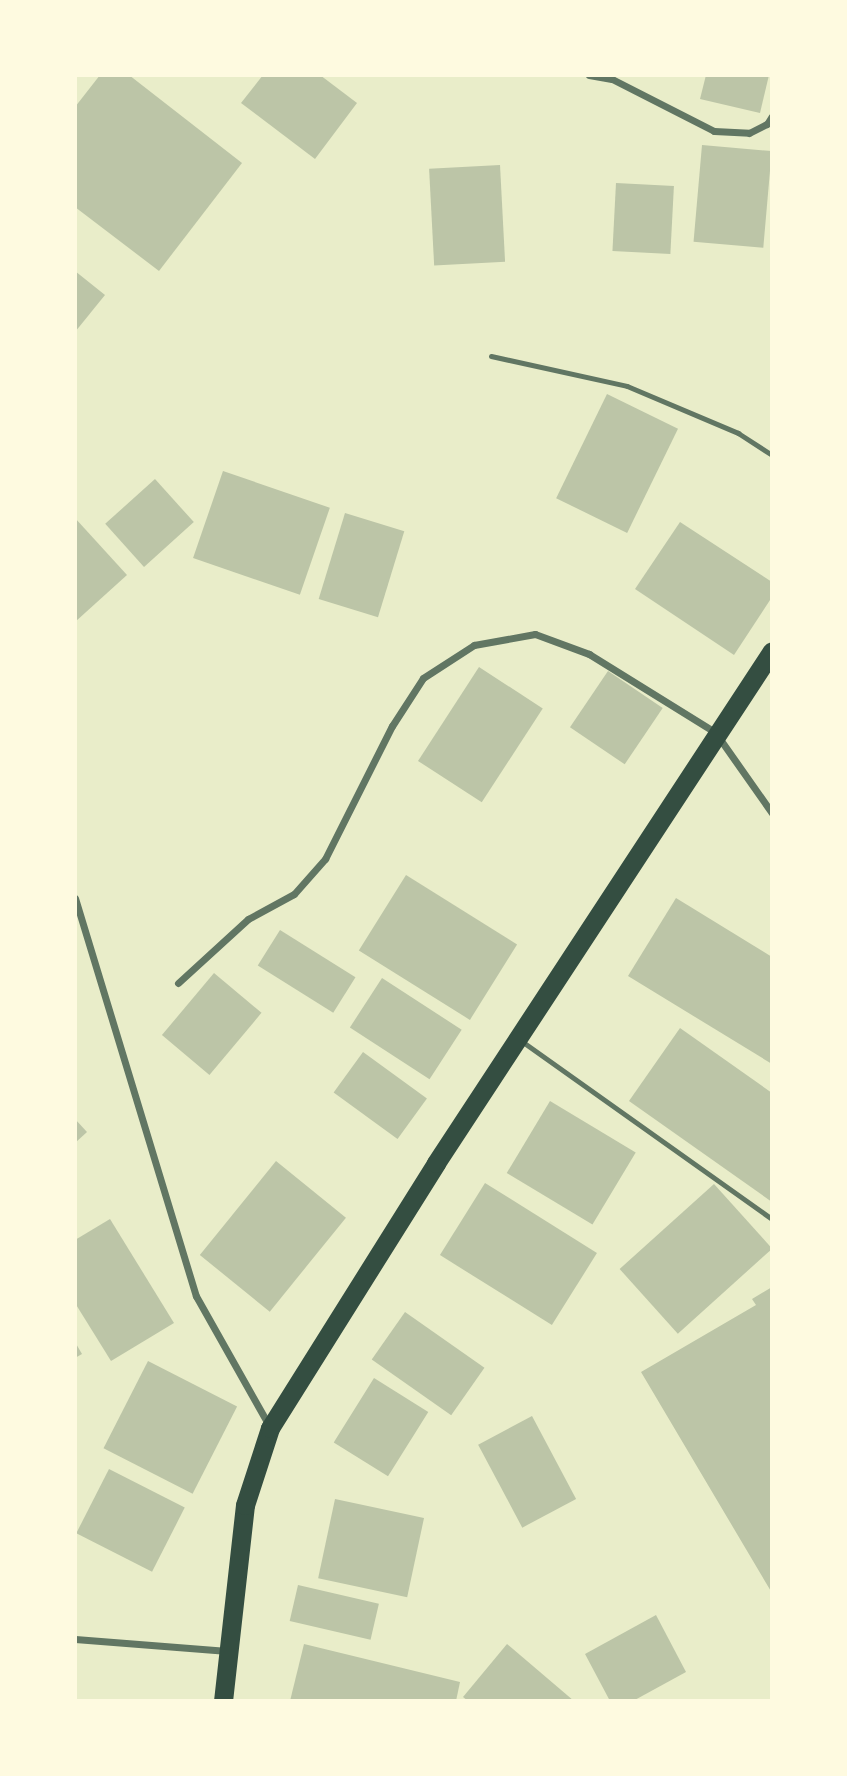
<!DOCTYPE html>
<style>
body{margin:0}
#map{position:relative;width:847px;height:1776px;overflow:hidden;background:#e9edc9;font-family:"Public Sans",sans-serif}
div>[style]{position:absolute}
.building>*{inset:0;background:#bcc5a7;transform-origin:0 0}
.service>*{height:5px;margin:-2.5px;padding:0 2.5px;transform-origin:2.5px;border-radius:2.5px;background:#617663}
.minor>*{height:7px;margin:-3.5px;padding:0 3.5px;transform-origin:3.5px;border-radius:3.5px;background:#617663}
.trunk>*{height:19px;margin:-9.5px;padding:0 9.5px;transform-origin:9.5px;border-radius:9.5px;background:#344e41}
span{translate:-50% -50%;white-space:nowrap;text-align:center;line-height:1.15;-webkit-text-stroke:5px #fefae0;paint-order:stroke}
.frame{position:absolute;inset:0;border:77px solid #fefae0;pointer-events:none}
</style>
<div id="map">
<div class="building">
<i style="clip-path:polygon(100px 75px,129px 75px,242px 163px,159px 271px,75px 207px,75px 107px)"></i>
<i style="clip-path:polygon(263px 75px,320px 75px,357px 103px,315px 159px,241px 103px)"></i>
<i style="clip-path:polygon(706px 75px,769px 75px,760px 113px,700px 99px)"></i>
<i style="left:702px;top:145px;width:70px;height:97px;rotate:5deg"></i>
<i style="left:500px;top:165px;width:97px;height:71px;rotate:87deg"></i>
<i style="left:616px;top:183px;width:58px;height:68px;rotate:3deg"></i>
<i style="clip-path:polygon(75px 271px,105px 295px,75px 332px)"></i>
<i style="left:607px;top:394px;width:79px;height:116px;rotate:26deg"></i>
<i style="left:223px;top:471px;width:113px;height:92px;rotate:19deg"></i>
<i style="left:155px;top:479px;width:58px;height:67px;rotate:48deg"></i>
<i style="left:345px;top:513px;width:62px;height:90px;rotate:17deg"></i>
<i style="clip-path:polygon(75px 518px,127px 575px,75px 622px)"></i>
<i style="clip-path:polygon(680px 522px,772px 582px,772px 597px,734px 655px,635px 589px)"></i>
<i style="left:479px;top:667px;width:76px;height:112px;rotate:33deg"></i>
<i style="left:608px;top:671px;width:66px;height:68px;rotate:34deg"></i>
<i style="left:406px;top:875px;width:131px;height:89px;rotate:32deg"></i>
<i style="clip-path:polygon(676px 898px,772px 957px,772px 1064px,628px 976px)"></i>
<i style="left:280px;top:930px;width:89px;height:42px;rotate:32deg"></i>
<i style="left:214px;top:973px;width:62px;height:81px;rotate:40deg"></i>
<i style="left:382px;top:978px;width:95px;height:59px;rotate:33deg"></i>
<i style="clip-path:polygon(680px 1028px,772px 1093px,772px 1202px,629px 1101px)"></i>
<i style="left:363px;top:1052px;width:79px;height:50px;rotate:36deg"></i>
<i style="left:550px;top:1101px;width:100px;height:84px;rotate:31deg"></i>
<i style="clip-path:polygon(75px 1119px,87px 1132px,75px 1143px)"></i>
<i style="left:276px;top:1161px;width:90px;height:121px;rotate:39deg"></i>
<i style="left:485px;top:1183px;width:132px;height:85px;rotate:32deg"></i>
<i style="left:714px;top:1184px;width:87px;height:127px;rotate:48deg"></i>
<i style="clip-path:polygon(110px 1219px,174px 1323px,111px 1361px,75px 1303px,75px 1240px)"></i>
<i style="clip-path:polygon(772px 1287px,772px 1593px,641px 1372px,756px 1305px,752px 1299px)"></i>
<i style="left:405px;top:1312px;width:97px;height:58px;rotate:35deg"></i>
<i style="clip-path:polygon(75px 1342px,82px 1354px,75px 1358px)"></i>
<i style="left:148px;top:1361px;width:100px;height:98px;rotate:27deg"></i>
<i style="left:374px;top:1378px;width:64px;height:76px;rotate:32deg"></i>
<i style="left:532px;top:1416px;width:94px;height:61px;rotate:62deg"></i>
<i style="left:109px;top:1469px;width:85px;height:72px;rotate:27deg"></i>
<i style="left:335px;top:1499px;width:91px;height:81px;rotate:12deg"></i>
<i style="left:298px;top:1585px;width:83px;height:37px;rotate:13deg"></i>
<i style="clip-path:polygon(656px 1615px,686px 1672px,633px 1701px,610px 1701px,585px 1654px)"></i>
<i style="clip-path:polygon(304px 1644px,460px 1682px,456px 1701px,290px 1701px)"></i>
<i style="clip-path:polygon(507px 1644px,574px 1701px,468px 1701px,463px 1697px)"></i>
</div>
<div class="service">
<i style="left:491px;top:356px;width:139px;rotate:12.4deg"></i>
<i style="left:627px;top:386px;width:121px;rotate:22.9deg"></i>
<i style="left:738px;top:433px;width:40px;rotate:32.9deg"></i>
<i style="left:520px;top:1040px;width:309px;rotate:35.4deg"></i>
</div>
<div class="minor">
<i style="left:589px;top:75px;width:23px;rotate:10deg"></i>
<i style="left:612px;top:79px;width:114px;rotate:27deg"></i>
<i style="left:714px;top:131px;width:35px;rotate:3deg"></i>
<i style="left:749px;top:133px;width:20px;rotate:-27deg"></i>
<i style="left:767px;top:124px;width:9px;rotate:-58deg"></i>
<i style="left:75px;top:898px;width:416px;rotate:73.1deg"></i>
<i style="left:196px;top:1296px;width:147px;rotate:60.6deg"></i>
<i style="left:178px;top:983px;width:95px;rotate:-42.4deg"></i>
<i style="left:248px;top:919px;width:52px;rotate:-28.5deg"></i>
<i style="left:294px;top:894px;width:47px;rotate:-48.5deg"></i>
<i style="left:325px;top:859px;width:149px;rotate:-63.3deg"></i>
<i style="left:392px;top:726px;width:57px;rotate:-57.1deg"></i>
<i style="left:423px;top:678px;width:61px;rotate:-32.9deg"></i>
<i style="left:474px;top:645px;width:62px;rotate:-10.2deg"></i>
<i style="left:535px;top:634px;width:58px;rotate:20.3deg"></i>
<i style="left:589px;top:654px;width:148px;rotate:31.8deg"></i>
<i style="left:715px;top:732px;width:99px;rotate:54.9deg"></i>
<i style="left:75px;top:1639px;width:153px;rotate:4.5deg"></i>
</div>
<div class="trunk">
<i style="left:223px;top:1701px;width:197px;rotate:-83.6deg"></i>
<i style="left:245px;top:1505px;width:81px;rotate:-72deg"></i>
<i style="left:270px;top:1428px;width:313px;rotate:-57.9deg"></i>
<i style="left:436px;top:1163px;width:612px;rotate:-56.73deg"></i>
</div>
<div class="frame"></div>
</div>
